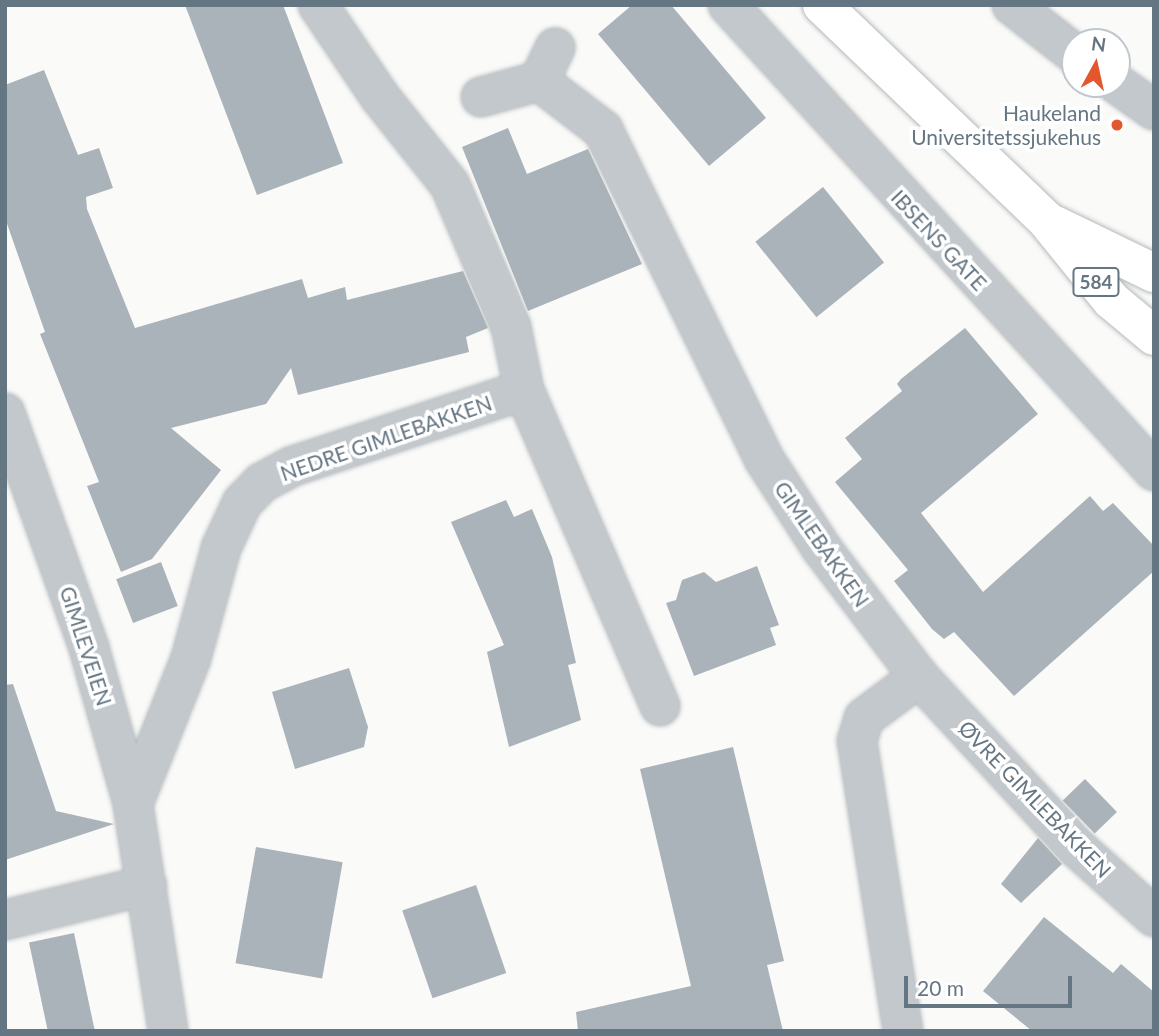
<!DOCTYPE html>
<meta charset="utf-8">
<style>
body{margin:0}
#map{position:relative;width:1159px;height:1036px;overflow:hidden;background:#fafaf8;font-family:Lato,sans-serif}
div>[style]{position:absolute}
.building>*{inset:0;background:#aab3b9;transform-origin:0 0}
.roads{filter:drop-shadow(0 0 2px #b5babe) drop-shadow(0 0 2px #b5babe)}
.street>*{height:38px;margin:-19px;padding:0 19px;transform-origin:19px;border-radius:19px;background:#c3c8cc}
.primary>*{height:38px;margin:-19px;padding:0 19px;transform-origin:19px;border-radius:19px;background:#fff}
.dots>*{width:19px;height:19px;translate:-50% -50%;box-sizing:border-box;border:4px solid #fff;border-radius:50%}
span{translate:-50% -50%;white-space:nowrap;text-align:center;line-height:1.15;-webkit-text-stroke:7px #fff;paint-order:stroke}
.shield-label span{padding:2px 5px;background:#fff;border:2px solid;border-radius:5px;-webkit-text-stroke-width:0}
.shield-label{font-size:19px;color:#657683;font-weight:700}
.poi-label{font-size:21px;color:#657683}
.right{translate:-100% -50%;text-align:right}
.street-label{font-size:21px;color:#657683}
.frame{position:absolute;inset:0;border:7px solid #657683;pointer-events:none}
.north{position:absolute;left:1061px;top:28px;width:70px;height:70px;box-sizing:border-box;background:#fff;border:2px solid #c1c8cd;border-radius:50%;rotate:8deg;font-size:19px;font-weight:700;line-height:28px;text-align:center;color:#657683}
.north::after{content:'';display:block;margin:auto;width:24px;height:32px;background:#e4572e;clip-path:polygon(50% 0,100% 100%,50% 72%,0 100%)}
.scale{position:absolute;left:904px;top:976px;width:168px;height:32px;box-sizing:border-box;border:4px solid #657683;border-top:0;padding-left:9px;font-size:21px;line-height:24px;white-space:nowrap;color:#657683;-webkit-text-stroke:5px #fff;paint-order:stroke}
</style>
<div id="map">
<div class="building">
<i style="clip-path:polygon(185px 5px,283px 5px,343px 163px,257px 195px)"></i>
<i style="clip-path:polygon(632px 5px,671px 5px,766px 118px,709px 166px,598px 34px)"></i>
<i style="clip-path:polygon(44px 70px,78px 155px,99px 148px,113px 188px,86px 197px,87px 209px,135px 328px,302px 279px,308px 298px,345px 287px,347px 300px,463px 271px,488px 328px,466px 337px,469px 352px,298px 395px,291px 368px,266px 404px,171px 428px,221px 470px,152px 559px,121px 572px,87px 486px,99px 482px,40px 334px,45px 332px,5px 218px,5px 85px)"></i>
<i style="clip-path:polygon(508px 128px,527px 174px,588px 149px,642px 264px,528px 311px,462px 147px)"></i>
<i style="left:823px;top:187px;width:97px;height:87px;rotate:51deg"></i>
<i style="clip-path:polygon(965px 328px,1038px 414px,921px 513px,983px 592px,1090px 496px,1103px 511px,1113px 503px,1154px 546px,1154px 571px,1014px 696px,954px 632px,944px 639px,932px 629px,894px 581px,908px 570px,835px 482px,862px 459px,845px 438px,902px 391px,897px 384px,901px 379px)"></i>
<i style="clip-path:polygon(506px 500px,514px 517px,532px 509px,552px 557px,576px 663px,568px 665px,581px 720px,509px 747px,487px 652px,504px 645px,451px 522px)"></i>
<i style="left:161px;top:562px;width:47px;height:48px;rotate:69deg"></i>
<i style="clip-path:polygon(757px 566px,779px 625px,770px 628px,776px 645px,694px 676px,666px 603px,676px 600px,682px 580px,704px 572px,716px 582px)"></i>
<i style="clip-path:polygon(349px 668px,368px 727px,364px 747px,295px 769px,272px 692px)"></i>
<i style="clip-path:polygon(13px 684px,56px 811px,114px 824px,5px 860px,5px 685px)"></i>
<i style="clip-path:polygon(733px 747px,784px 961px,767px 965px,783px 1031px,578px 1031px,576px 1012px,691px 986px,640px 769px)"></i>
<i style="left:1085px;top:779px;width:46px;height:31px;rotate:46deg"></i>
<i style="clip-path:polygon(1038px 838px,1062px 864px,1021px 903px,1001px 884px)"></i>
<i style="left:256px;top:847px;width:88px;height:118px;rotate:10deg"></i>
<i style="left:476px;top:885px;width:93px;height:78px;rotate:71deg"></i>
<i style="clip-path:polygon(1044px 917px,1113px 973px,1121px 964px,1154px 992px,1154px 1031px,1032px 1031px,983px 991px)"></i>
<i style="left:74px;top:933px;width:100px;height:46px;rotate:78deg"></i>
</div>
<div class="roads">
<div class="street">
<i style="left:318px;top:5px;width:111px;rotate:56deg"></i>
<i style="left:380px;top:97px;width:112px;rotate:51.5deg"></i>
<i style="left:450px;top:185px;width:155px;rotate:66.8deg"></i>
<i style="left:511px;top:327px;width:64px;rotate:78.3deg"></i>
<i style="left:524px;top:390px;width:344px;rotate:66.7deg"></i>
<i style="left:728px;top:5px;width:631px;rotate:47.57deg"></i>
<i style="left:1012px;top:5px;width:80px;rotate:37.9deg"></i>
<i style="left:539px;top:81px;width:81px;rotate:37.4deg"></i>
<i style="left:603px;top:130px;width:366px;rotate:63.9deg"></i>
<i style="left:764px;top:459px;width:107px;rotate:57.2deg"></i>
<i style="left:822px;top:549px;width:161px;rotate:52.8deg"></i>
<i style="left:919px;top:677px;width:230px;rotate:47.3deg"></i>
<i style="left:1075px;top:846px;width:106px;rotate:41.9deg"></i>
<i style="left:1117px;top:84px;width:45px;rotate:35.1deg"></i>
<i style="left:481px;top:97px;width:60px;rotate:-15.4deg"></i>
<i style="left:539px;top:81px;width:37px;rotate:-64deg"></i>
<i style="left:5px;top:413px;width:250px;rotate:70.3deg"></i>
<i style="left:89px;top:648px;width:162px;rotate:74.2deg"></i>
<i style="left:133px;top:804px;width:230px;rotate:81.2deg"></i>
<i style="left:133px;top:804px;width:157px;rotate:-68.3deg"></i>
<i style="left:191px;top:658px;width:114px;rotate:-74.7deg"></i>
<i style="left:221px;top:548px;width:50px;rotate:-65deg"></i>
<i style="left:242px;top:503px;width:28px;rotate:-46deg"></i>
<i style="left:261px;top:483px;width:36px;rotate:-28deg"></i>
<i style="left:293px;top:466px;width:243px;rotate:-18.2deg"></i>
<i style="left:5px;top:920px;width:146px;rotate:-13.8deg"></i>
<i style="left:903px;top:1031px;width:294px;rotate:-99deg"></i>
<i style="left:857px;top:741px;width:24px;rotate:-73deg"></i>
<i style="left:864px;top:718px;width:69px;rotate:-36.7deg"></i>
</div>
<div class="primary">
<i style="left:822px;top:5px;width:312px;rotate:43.8deg"></i>
<i style="left:1047px;top:221px;width:102px;rotate:51deg"></i>
<i style="left:1111px;top:300px;width:56px;rotate:39.9deg"></i>
<i style="left:1055px;top:225px;width:110px;rotate:25.9deg"></i>
</div>
</div>
<div class="dots">
<i style="left:1117px;top:125px;background:#e4572e"></i>
</div>
<div class="shield-label">
<span style="left:1096px;top:282px">584</span>
</div>
<div class="poi-label">
<span class="right" style="left:1101px;top:125px">Haukeland<br>Universitetssjukehus</span>
</div>
<div class="street-label">
<span style="left:939px;top:240px;rotate:47deg">IBSENS GATE</span>
<span style="left:386px;top:438px;rotate:-19deg">NEDRE GIMLEBAKKEN</span>
<span style="left:822px;top:544px;rotate:55deg">GIMLEBAKKEN</span>
<span style="left:86px;top:646px;rotate:72deg">GIMLEVEIEN</span>
<span style="left:1035px;top:799px;rotate:46deg">ØVRE GIMLEBAKKEN</span>
</div>
<div class="frame"></div>
<div class="north">N</div>
<div class="scale">20 m</div>
</div>
